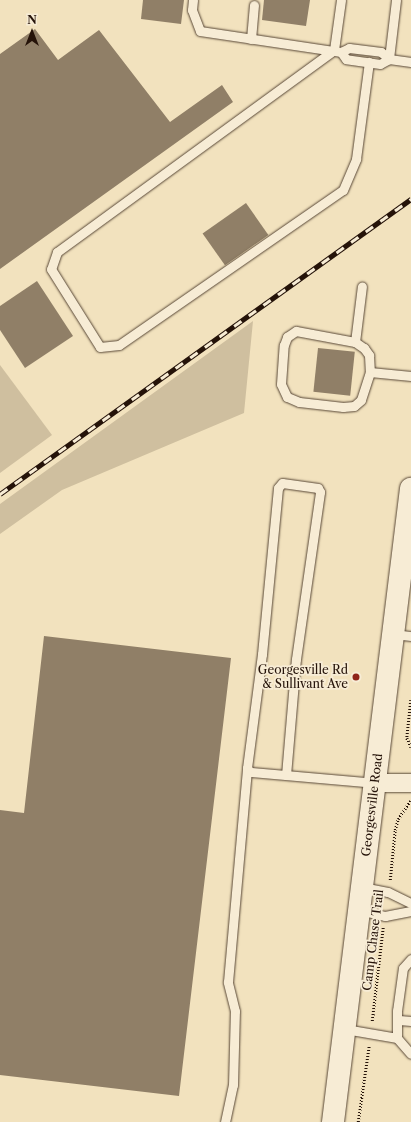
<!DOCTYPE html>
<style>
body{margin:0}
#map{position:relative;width:411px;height:1122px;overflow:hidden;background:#f2e2be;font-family:"Libre Caslon Text",serif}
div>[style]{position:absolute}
.green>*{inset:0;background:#cfbf9f}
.building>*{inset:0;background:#907f67;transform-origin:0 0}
.path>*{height:2.5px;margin-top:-1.25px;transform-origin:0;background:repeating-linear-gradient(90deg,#251309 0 1px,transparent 0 3px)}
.roads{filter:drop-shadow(0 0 1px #584736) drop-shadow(0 0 1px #584736)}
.service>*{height:9px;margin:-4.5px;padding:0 4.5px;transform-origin:4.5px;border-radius:4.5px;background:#f7ecd5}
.minor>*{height:18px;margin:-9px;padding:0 9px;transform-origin:9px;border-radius:9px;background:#f7ecd5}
.secondary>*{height:22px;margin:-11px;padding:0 11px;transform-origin:11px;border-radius:11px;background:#f7ecd5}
.rail>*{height:4.5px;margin-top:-2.25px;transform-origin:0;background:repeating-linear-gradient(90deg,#f7ecd5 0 9px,#251309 0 18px);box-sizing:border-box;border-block:1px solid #251309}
.dots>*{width:11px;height:11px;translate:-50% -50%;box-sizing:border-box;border:2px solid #f7ecd5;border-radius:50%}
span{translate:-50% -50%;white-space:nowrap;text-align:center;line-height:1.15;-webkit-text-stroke:3.5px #f7ecd5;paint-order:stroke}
.poi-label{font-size:12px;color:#251309}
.right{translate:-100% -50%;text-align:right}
.street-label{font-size:12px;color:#251309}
.north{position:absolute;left:12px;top:12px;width:40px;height:40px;-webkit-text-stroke:3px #f7ecd5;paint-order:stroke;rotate:0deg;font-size:11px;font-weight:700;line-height:16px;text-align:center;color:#251309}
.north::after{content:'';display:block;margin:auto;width:14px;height:18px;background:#251309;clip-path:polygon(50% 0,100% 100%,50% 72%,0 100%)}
</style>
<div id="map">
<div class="green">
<i style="clip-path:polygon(253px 321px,244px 413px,62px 490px,0 534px,0 504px)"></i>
<i style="clip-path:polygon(0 365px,52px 435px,0 473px)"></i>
</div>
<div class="building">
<i style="clip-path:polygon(143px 0,184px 0,181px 24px,141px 19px)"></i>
<i style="clip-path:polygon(264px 0,310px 0,306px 26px,262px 20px)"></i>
<i style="clip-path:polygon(35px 29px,58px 60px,99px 30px,170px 122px,222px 85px,233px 102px,0 269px,0 54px)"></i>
<i style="left:246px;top:203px;width:39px;height:53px;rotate:55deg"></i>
<i style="clip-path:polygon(37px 281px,73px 336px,25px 368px,0 330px,0 306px)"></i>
<i style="left:318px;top:348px;width:37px;height:44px;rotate:6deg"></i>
<i style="clip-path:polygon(44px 636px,231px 658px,179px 1096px,0 1075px,0 810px,24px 813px)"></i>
</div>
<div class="path">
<i style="left:411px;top:700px;width:38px;rotate:96deg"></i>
<i style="left:407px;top:738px;width:10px;rotate:66deg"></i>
<i style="left:390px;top:880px;width:50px;rotate:-84.3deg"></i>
<i style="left:395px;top:830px;width:11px;rotate:-75deg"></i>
<i style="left:398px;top:819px;width:22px;rotate:-56deg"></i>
<i style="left:372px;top:1021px;width:95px;rotate:-83.3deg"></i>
<i style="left:358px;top:1122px;width:77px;rotate:-81.8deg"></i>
</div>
<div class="roads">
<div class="service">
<i style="left:193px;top:0;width:10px;rotate:96deg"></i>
<i style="left:192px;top:10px;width:22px;rotate:69deg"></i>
<i style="left:200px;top:31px;width:143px;rotate:8.5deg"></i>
<i style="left:341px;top:52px;width:9px;rotate:-27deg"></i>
<i style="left:349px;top:48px;width:32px;rotate:7deg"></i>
<i style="left:381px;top:52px;width:11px;rotate:41deg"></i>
<i style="left:389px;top:59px;width:10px;rotate:151deg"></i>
<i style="left:380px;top:64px;width:34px;rotate:-172deg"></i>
<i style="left:346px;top:59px;width:9px;rotate:-126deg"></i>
<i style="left:341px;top:0;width:50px;rotate:98deg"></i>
<i style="left:334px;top:50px;width:343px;rotate:143.9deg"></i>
<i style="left:57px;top:252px;width:18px;rotate:109deg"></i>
<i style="left:51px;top:269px;width:92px;rotate:57.9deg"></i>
<i style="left:100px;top:347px;width:19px;rotate:-6deg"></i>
<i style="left:119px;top:345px;width:272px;rotate:-34.7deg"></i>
<i style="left:343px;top:190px;width:34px;rotate:-67deg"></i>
<i style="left:356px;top:159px;width:98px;rotate:-82.4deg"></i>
<i style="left:396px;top:0;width:59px;rotate:96.8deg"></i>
<i style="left:389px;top:59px;width:22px;rotate:8deg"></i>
<i style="left:251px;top:39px;width:34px;rotate:-85deg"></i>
<i style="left:296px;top:331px;width:60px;rotate:10.6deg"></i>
<i style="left:355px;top:342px;width:11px;rotate:34deg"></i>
<i style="left:364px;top:348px;width:9px;rotate:54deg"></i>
<i style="left:369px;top:355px;width:17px;rotate:87deg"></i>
<i style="left:370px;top:372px;width:29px;rotate:108deg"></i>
<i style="left:361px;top:400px;width:9px;rotate:139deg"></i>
<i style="left:354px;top:406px;width:11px;rotate:175deg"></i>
<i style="left:343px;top:407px;width:44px;rotate:-173.5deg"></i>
<i style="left:299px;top:402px;width:13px;rotate:-157deg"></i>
<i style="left:287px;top:397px;width:14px;rotate:-115deg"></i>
<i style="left:281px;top:384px;width:39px;rotate:-86deg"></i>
<i style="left:284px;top:345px;width:9px;rotate:-69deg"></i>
<i style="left:287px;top:337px;width:11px;rotate:-34deg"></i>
<i style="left:355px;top:342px;width:56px;rotate:-82.9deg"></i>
<i style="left:370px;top:372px;width:41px;rotate:5.6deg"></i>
<i style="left:394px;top:634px;width:17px;rotate:7deg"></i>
<i style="left:286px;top:775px;width:116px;rotate:-85.1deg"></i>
<i style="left:296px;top:659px;width:169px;rotate:-81.8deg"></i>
<i style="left:320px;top:492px;width:4px;rotate:-117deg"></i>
<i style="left:318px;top:488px;width:36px;rotate:-172deg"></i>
<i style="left:282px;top:483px;width:6px;rotate:129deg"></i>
<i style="left:278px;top:488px;width:167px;rotate:95.5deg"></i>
<i style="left:262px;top:654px;width:115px;rotate:97.5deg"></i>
<i style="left:247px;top:768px;width:5px;rotate:53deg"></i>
<i style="left:250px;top:772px;width:125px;rotate:5deg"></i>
<i style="left:362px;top:887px;width:26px;rotate:11deg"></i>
<i style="left:388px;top:892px;width:25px;rotate:26deg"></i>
<i style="left:359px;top:910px;width:27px;rotate:13deg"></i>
<i style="left:385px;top:916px;width:26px;rotate:-11deg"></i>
<i style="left:399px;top:1020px;width:12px;rotate:5deg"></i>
<i style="left:345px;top:1029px;width:53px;rotate:9.8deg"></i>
<i style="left:397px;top:1038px;width:21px;rotate:49deg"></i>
<i style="left:397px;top:1038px;width:27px;rotate:-90deg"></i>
<i style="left:397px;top:1011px;width:43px;rotate:-82.1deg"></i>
<i style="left:403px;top:968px;width:12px;rotate:-48deg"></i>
<i style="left:225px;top:1122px;width:38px;rotate:-78deg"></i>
<i style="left:233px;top:1085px;width:74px;rotate:-88.5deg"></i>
<i style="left:235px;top:1011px;width:30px;rotate:-104deg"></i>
<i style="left:228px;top:982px;width:215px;rotate:-84.9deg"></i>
</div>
<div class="minor">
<i style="left:375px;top:783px;width:36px"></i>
</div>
<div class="secondary">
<i style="left:333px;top:1122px;width:638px;rotate:-82.98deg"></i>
</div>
</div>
<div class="rail">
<i style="left:0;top:494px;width:506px;rotate:-35.67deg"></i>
</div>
<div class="dots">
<i style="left:356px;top:677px;background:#8f2418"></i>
</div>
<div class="poi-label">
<span class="right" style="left:348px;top:677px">Georgesville Rd<br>&amp; Sullivant Ave</span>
</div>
<div class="street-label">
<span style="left:372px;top:805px;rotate:-83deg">Georgesville Road</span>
<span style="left:373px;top:940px;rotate:-83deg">Camp Chase Trail</span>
</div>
<div class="north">N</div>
</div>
